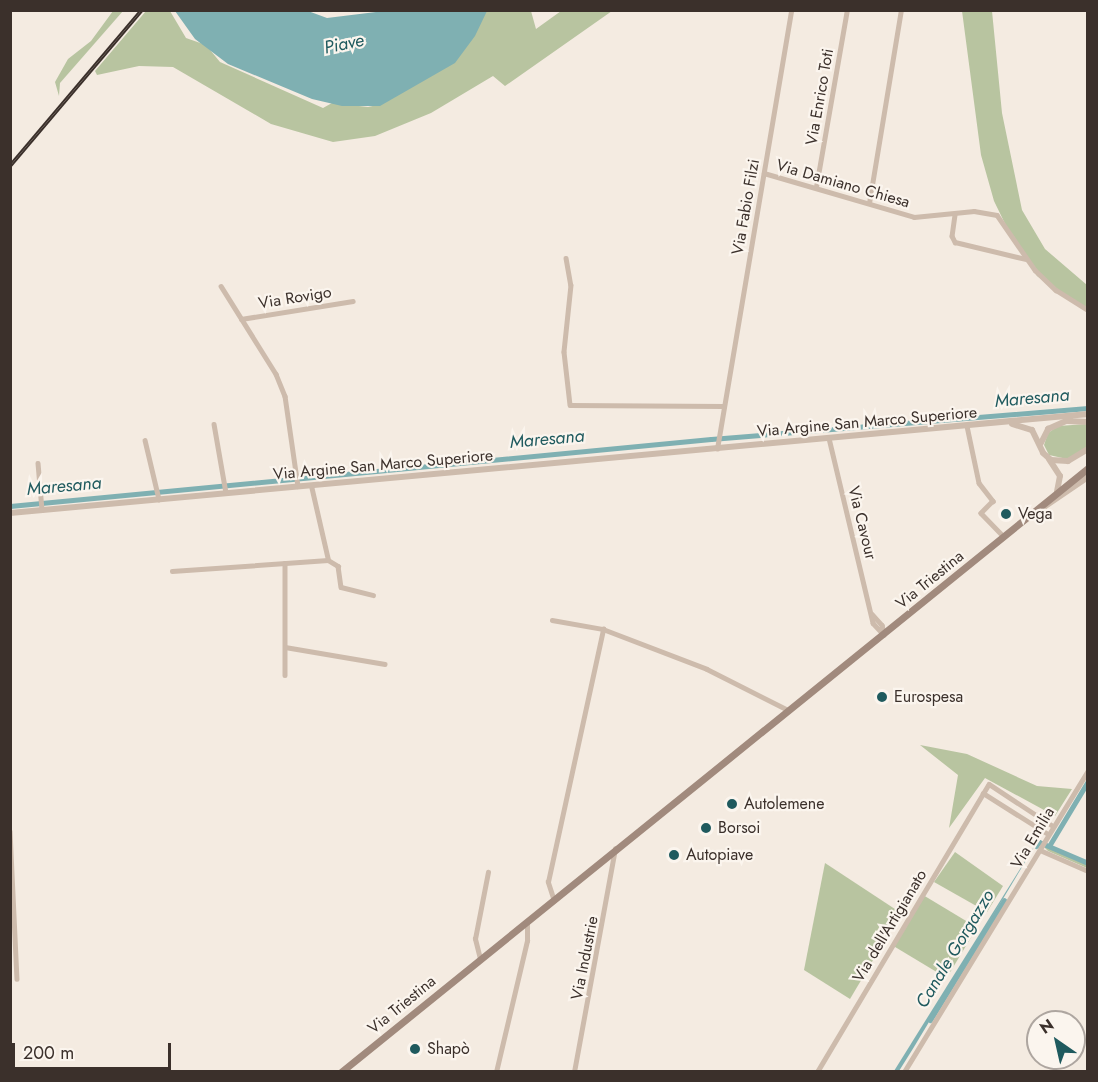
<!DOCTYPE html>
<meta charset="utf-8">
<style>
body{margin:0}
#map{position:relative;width:1098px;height:1082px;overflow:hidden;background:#f4ebe1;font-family:Jost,sans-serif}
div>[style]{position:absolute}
.green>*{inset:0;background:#b8c4a0;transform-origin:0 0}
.water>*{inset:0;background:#7fb0b2}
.canal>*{height:5px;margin:-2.5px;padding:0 2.5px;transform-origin:2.5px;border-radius:2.5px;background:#7fb0b2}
.minor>*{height:4.5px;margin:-2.25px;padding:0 2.25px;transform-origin:2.25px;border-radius:2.25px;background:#cdbbac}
.tertiary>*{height:6px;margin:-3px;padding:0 3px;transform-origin:3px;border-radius:3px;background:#cdbbac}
.secondary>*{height:7px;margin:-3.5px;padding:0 3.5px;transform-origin:3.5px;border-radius:3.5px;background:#a18a7d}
.rail>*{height:4px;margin-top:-2px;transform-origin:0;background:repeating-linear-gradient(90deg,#fbf5ee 0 4.5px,#3b302b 0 9px);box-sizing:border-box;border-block:2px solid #3b302b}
.dots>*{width:16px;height:16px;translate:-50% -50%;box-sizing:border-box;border:3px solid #fbf5ee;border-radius:50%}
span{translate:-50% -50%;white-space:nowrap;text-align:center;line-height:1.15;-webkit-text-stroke:4.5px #fbf5ee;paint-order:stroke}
.street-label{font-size:16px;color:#3b302b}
.poi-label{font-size:16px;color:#3b302b}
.left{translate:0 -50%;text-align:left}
.water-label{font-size:18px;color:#1f5a5e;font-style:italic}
.frame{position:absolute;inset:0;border:12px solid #3b302b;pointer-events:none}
.north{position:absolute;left:1026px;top:1010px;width:60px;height:60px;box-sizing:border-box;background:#fbf5ee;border:2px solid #aea6a0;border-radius:50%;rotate:326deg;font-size:16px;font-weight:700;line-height:24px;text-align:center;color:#3b302b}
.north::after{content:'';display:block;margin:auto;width:21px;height:27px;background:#1f5a5e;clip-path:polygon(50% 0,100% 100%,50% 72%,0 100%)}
.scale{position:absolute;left:12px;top:1043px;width:159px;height:27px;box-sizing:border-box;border:3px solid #3b302b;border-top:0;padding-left:8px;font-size:18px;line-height:21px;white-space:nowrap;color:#3b302b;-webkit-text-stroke:4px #fbf5ee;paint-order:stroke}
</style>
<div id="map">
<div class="green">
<i style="clip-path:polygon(113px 11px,123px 11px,60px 83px,59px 96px,55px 82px,68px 59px,91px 41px)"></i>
<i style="clip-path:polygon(146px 11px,170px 11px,186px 38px,206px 45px,220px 62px,323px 108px,332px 103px,368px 107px,382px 104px,480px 11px,531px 11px,536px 29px,561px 11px,612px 11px,505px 86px,493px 76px,431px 113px,375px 136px,333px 142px,271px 124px,173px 67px,139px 66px,97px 75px,95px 71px)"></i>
<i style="clip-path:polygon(962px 11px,992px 11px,1002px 113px,1022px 210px,1045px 249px,1087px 285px,1087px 312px,1037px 276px,1012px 238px,994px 201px,981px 155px)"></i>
<i style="clip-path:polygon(1087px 424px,1087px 447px,1067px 459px,1049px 455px,1044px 445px,1048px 433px,1058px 426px)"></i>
<i style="clip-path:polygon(920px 745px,967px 754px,1037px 786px,1072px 789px,1055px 816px,985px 778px,949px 828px,958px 775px)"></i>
<i style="clip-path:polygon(1042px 845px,1087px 865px,1087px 868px,1048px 851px)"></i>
<i style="clip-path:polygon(955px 852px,1003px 886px,987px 912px,934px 882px)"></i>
<i style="clip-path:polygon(825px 863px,901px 913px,850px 999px,804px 970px)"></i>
<i style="left:923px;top:895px;width:63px;height:59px;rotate:31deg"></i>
</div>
<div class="water">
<i style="clip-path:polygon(384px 11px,487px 11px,475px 36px,455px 63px,380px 106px,342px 106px,312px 99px,228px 64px,195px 39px,175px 11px,308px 11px,327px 18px)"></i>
<i style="clip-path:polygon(1040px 837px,914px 1047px,899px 1071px,894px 1071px)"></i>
</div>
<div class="canal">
<i style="left:10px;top:506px;width:704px;rotate:-5.46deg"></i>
<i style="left:711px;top:439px;width:378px;rotate:-4.7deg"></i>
<i style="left:1036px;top:846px;width:5px;rotate:-53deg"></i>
<i style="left:1039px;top:842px;width:53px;rotate:23.2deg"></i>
<i style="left:1049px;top:846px;width:76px;rotate:-59deg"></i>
<i style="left:930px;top:1020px;width:141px;rotate:-58.3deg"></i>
</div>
<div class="minor">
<i style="left:764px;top:173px;width:156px;rotate:16.3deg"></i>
<i style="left:914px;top:217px;width:60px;rotate:-5.7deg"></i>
<i style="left:974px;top:211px;width:23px;rotate:10deg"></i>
<i style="left:997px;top:215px;width:67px;rotate:55.4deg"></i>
<i style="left:1035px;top:270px;width:29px;rotate:44deg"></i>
<i style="left:1056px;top:290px;width:38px;rotate:32deg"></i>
<i style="left:816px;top:187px;width:180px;rotate:-80.1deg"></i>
<i style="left:869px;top:203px;width:196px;rotate:-80.6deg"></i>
<i style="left:955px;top:215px;width:21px;rotate:98deg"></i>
<i style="left:952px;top:236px;width:7px;rotate:63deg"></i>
<i style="left:955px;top:242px;width:73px;rotate:13.5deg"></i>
<i style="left:566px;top:258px;width:27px;rotate:80deg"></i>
<i style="left:571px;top:285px;width:67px;rotate:96deg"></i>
<i style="left:564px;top:352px;width:53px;rotate:83.5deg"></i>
<i style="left:570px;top:405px;width:153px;rotate:0.4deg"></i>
<i style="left:221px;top:286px;width:104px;rotate:58deg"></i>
<i style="left:276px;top:374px;width:24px;rotate:68deg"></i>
<i style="left:285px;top:396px;width:91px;rotate:81.8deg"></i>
<i style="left:241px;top:319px;width:113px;rotate:-9.1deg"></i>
<i style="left:214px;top:424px;width:70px;rotate:80.1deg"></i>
<i style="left:967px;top:426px;width:58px;rotate:78.1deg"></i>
<i style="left:979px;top:483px;width:23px;rotate:52deg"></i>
<i style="left:993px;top:501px;width:17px;rotate:135deg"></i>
<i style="left:981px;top:513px;width:33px;rotate:46deg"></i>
<i style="left:829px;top:438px;width:190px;rotate:76.6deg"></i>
<i style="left:873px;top:623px;width:16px;rotate:47deg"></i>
<i style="left:145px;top:440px;width:61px;rotate:76.7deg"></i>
<i style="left:717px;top:449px;width:445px;rotate:-80.4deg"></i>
<i style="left:38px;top:463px;width:47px;rotate:85.1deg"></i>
<i style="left:328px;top:560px;width:12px;rotate:31deg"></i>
<i style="left:338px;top:566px;width:21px;rotate:82deg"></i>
<i style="left:341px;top:587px;width:33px;rotate:14deg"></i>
<i style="left:285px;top:563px;width:112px;rotate:90deg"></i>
<i style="left:172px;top:571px;width:156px;rotate:-4deg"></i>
<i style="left:328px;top:560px;width:76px;rotate:-102.9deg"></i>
<i style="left:872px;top:614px;width:15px;rotate:48deg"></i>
<i style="left:882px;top:625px;width:9px;rotate:77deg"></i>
<i style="left:552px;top:620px;width:52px;rotate:10deg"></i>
<i style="left:285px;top:647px;width:101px;rotate:9.6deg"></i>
<i style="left:983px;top:793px;width:77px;rotate:32.2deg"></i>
<i style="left:10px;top:831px;width:148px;rotate:87.3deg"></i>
<i style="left:1040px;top:850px;width:52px;rotate:23.6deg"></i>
<i style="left:554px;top:901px;width:20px;rotate:-108deg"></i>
<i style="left:548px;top:882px;width:259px;rotate:-77.7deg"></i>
<i style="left:603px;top:629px;width:111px;rotate:21deg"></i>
<i style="left:707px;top:669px;width:91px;rotate:26.8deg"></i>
<i style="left:480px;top:959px;width:21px;rotate:-104deg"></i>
<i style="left:475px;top:939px;width:68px;rotate:-79deg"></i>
<i style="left:496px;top:1072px;width:135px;rotate:-76.7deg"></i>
<i style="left:527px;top:941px;width:19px;rotate:-90deg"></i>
<i style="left:574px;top:1072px;width:227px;rotate:-79.6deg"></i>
<i style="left:817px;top:1072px;width:335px;rotate:-59.2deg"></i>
<i style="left:989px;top:784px;width:77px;rotate:33.3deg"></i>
<i style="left:904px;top:1072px;width:353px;rotate:-58.6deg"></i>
</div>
<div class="tertiary">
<i style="left:1068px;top:421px;width:20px;rotate:3deg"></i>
<i style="left:1012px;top:424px;width:21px;rotate:17deg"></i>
<i style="left:1032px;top:430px;width:25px;rotate:64deg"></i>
<i style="left:1043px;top:453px;width:11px;rotate:41deg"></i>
<i style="left:1051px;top:460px;width:17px;rotate:3deg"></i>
<i style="left:1068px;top:461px;width:23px;rotate:-31deg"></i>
<i style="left:1041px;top:443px;width:16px;rotate:-63deg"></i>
<i style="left:1048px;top:429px;width:24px;rotate:-24deg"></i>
<i style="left:1049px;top:459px;width:20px;rotate:57deg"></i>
<i style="left:1060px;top:476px;width:16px;rotate:101deg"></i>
<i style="left:1038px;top:511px;width:60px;rotate:-34.2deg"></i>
<i style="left:10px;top:513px;width:1083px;rotate:-5.25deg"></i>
</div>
<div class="secondary">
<i style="left:341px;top:1072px;width:961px;rotate:-38.96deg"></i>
</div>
<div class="rail">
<i style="left:10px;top:166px;width:204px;rotate:-49.8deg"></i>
</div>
<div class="dots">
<i style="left:1006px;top:514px;background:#1f5a5e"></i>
<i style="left:882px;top:697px;background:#1f5a5e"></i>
<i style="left:732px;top:804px;background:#1f5a5e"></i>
<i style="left:706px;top:828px;background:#1f5a5e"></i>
<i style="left:674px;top:855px;background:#1f5a5e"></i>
<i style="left:415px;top:1049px;background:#1f5a5e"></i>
</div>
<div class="street-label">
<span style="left:820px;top:97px;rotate:-80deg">Via Enrico Toti</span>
<span style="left:843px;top:184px;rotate:16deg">Via Damiano Chiesa</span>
<span style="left:746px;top:207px;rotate:-80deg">Via Fabio Filzi</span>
<span style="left:295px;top:298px;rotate:-9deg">Via Rovigo</span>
<span style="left:867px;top:422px;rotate:-5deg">Via Argine San Marco Superiore</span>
<span style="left:383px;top:465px;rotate:-5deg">Via Argine San Marco Superiore</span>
<span style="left:862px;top:523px;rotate:76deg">Via Cavour</span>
<span style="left:930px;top:580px;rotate:-39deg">Via Triestina</span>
<span style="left:1033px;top:838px;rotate:-59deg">Via Emilia</span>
<span style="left:890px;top:926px;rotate:-59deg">Via dell'Artigianato</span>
<span style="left:585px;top:958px;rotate:-79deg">Via Industrie</span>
<span style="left:402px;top:1005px;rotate:-39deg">Via Triestina</span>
</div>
<div class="poi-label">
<span class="left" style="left:1018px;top:514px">Vega</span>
<span class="left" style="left:894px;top:697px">Eurospesa</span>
<span class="left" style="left:744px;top:804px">Autolemene</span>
<span class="left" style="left:718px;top:828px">Borsoi</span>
<span class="left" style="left:686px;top:855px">Autopiave</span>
<span class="left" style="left:427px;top:1049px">Shapò</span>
</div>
<div class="water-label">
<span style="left:344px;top:44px;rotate:-12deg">Piave</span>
<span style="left:1032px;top:398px;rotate:-5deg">Maresana</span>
<span style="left:547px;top:439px;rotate:-5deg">Maresana</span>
<span style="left:64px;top:486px;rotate:-5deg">Maresana</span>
<span style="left:955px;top:949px;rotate:-59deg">Canale Gorgazzo</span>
</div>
<div class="frame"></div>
<div class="north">N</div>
<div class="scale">200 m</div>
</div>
